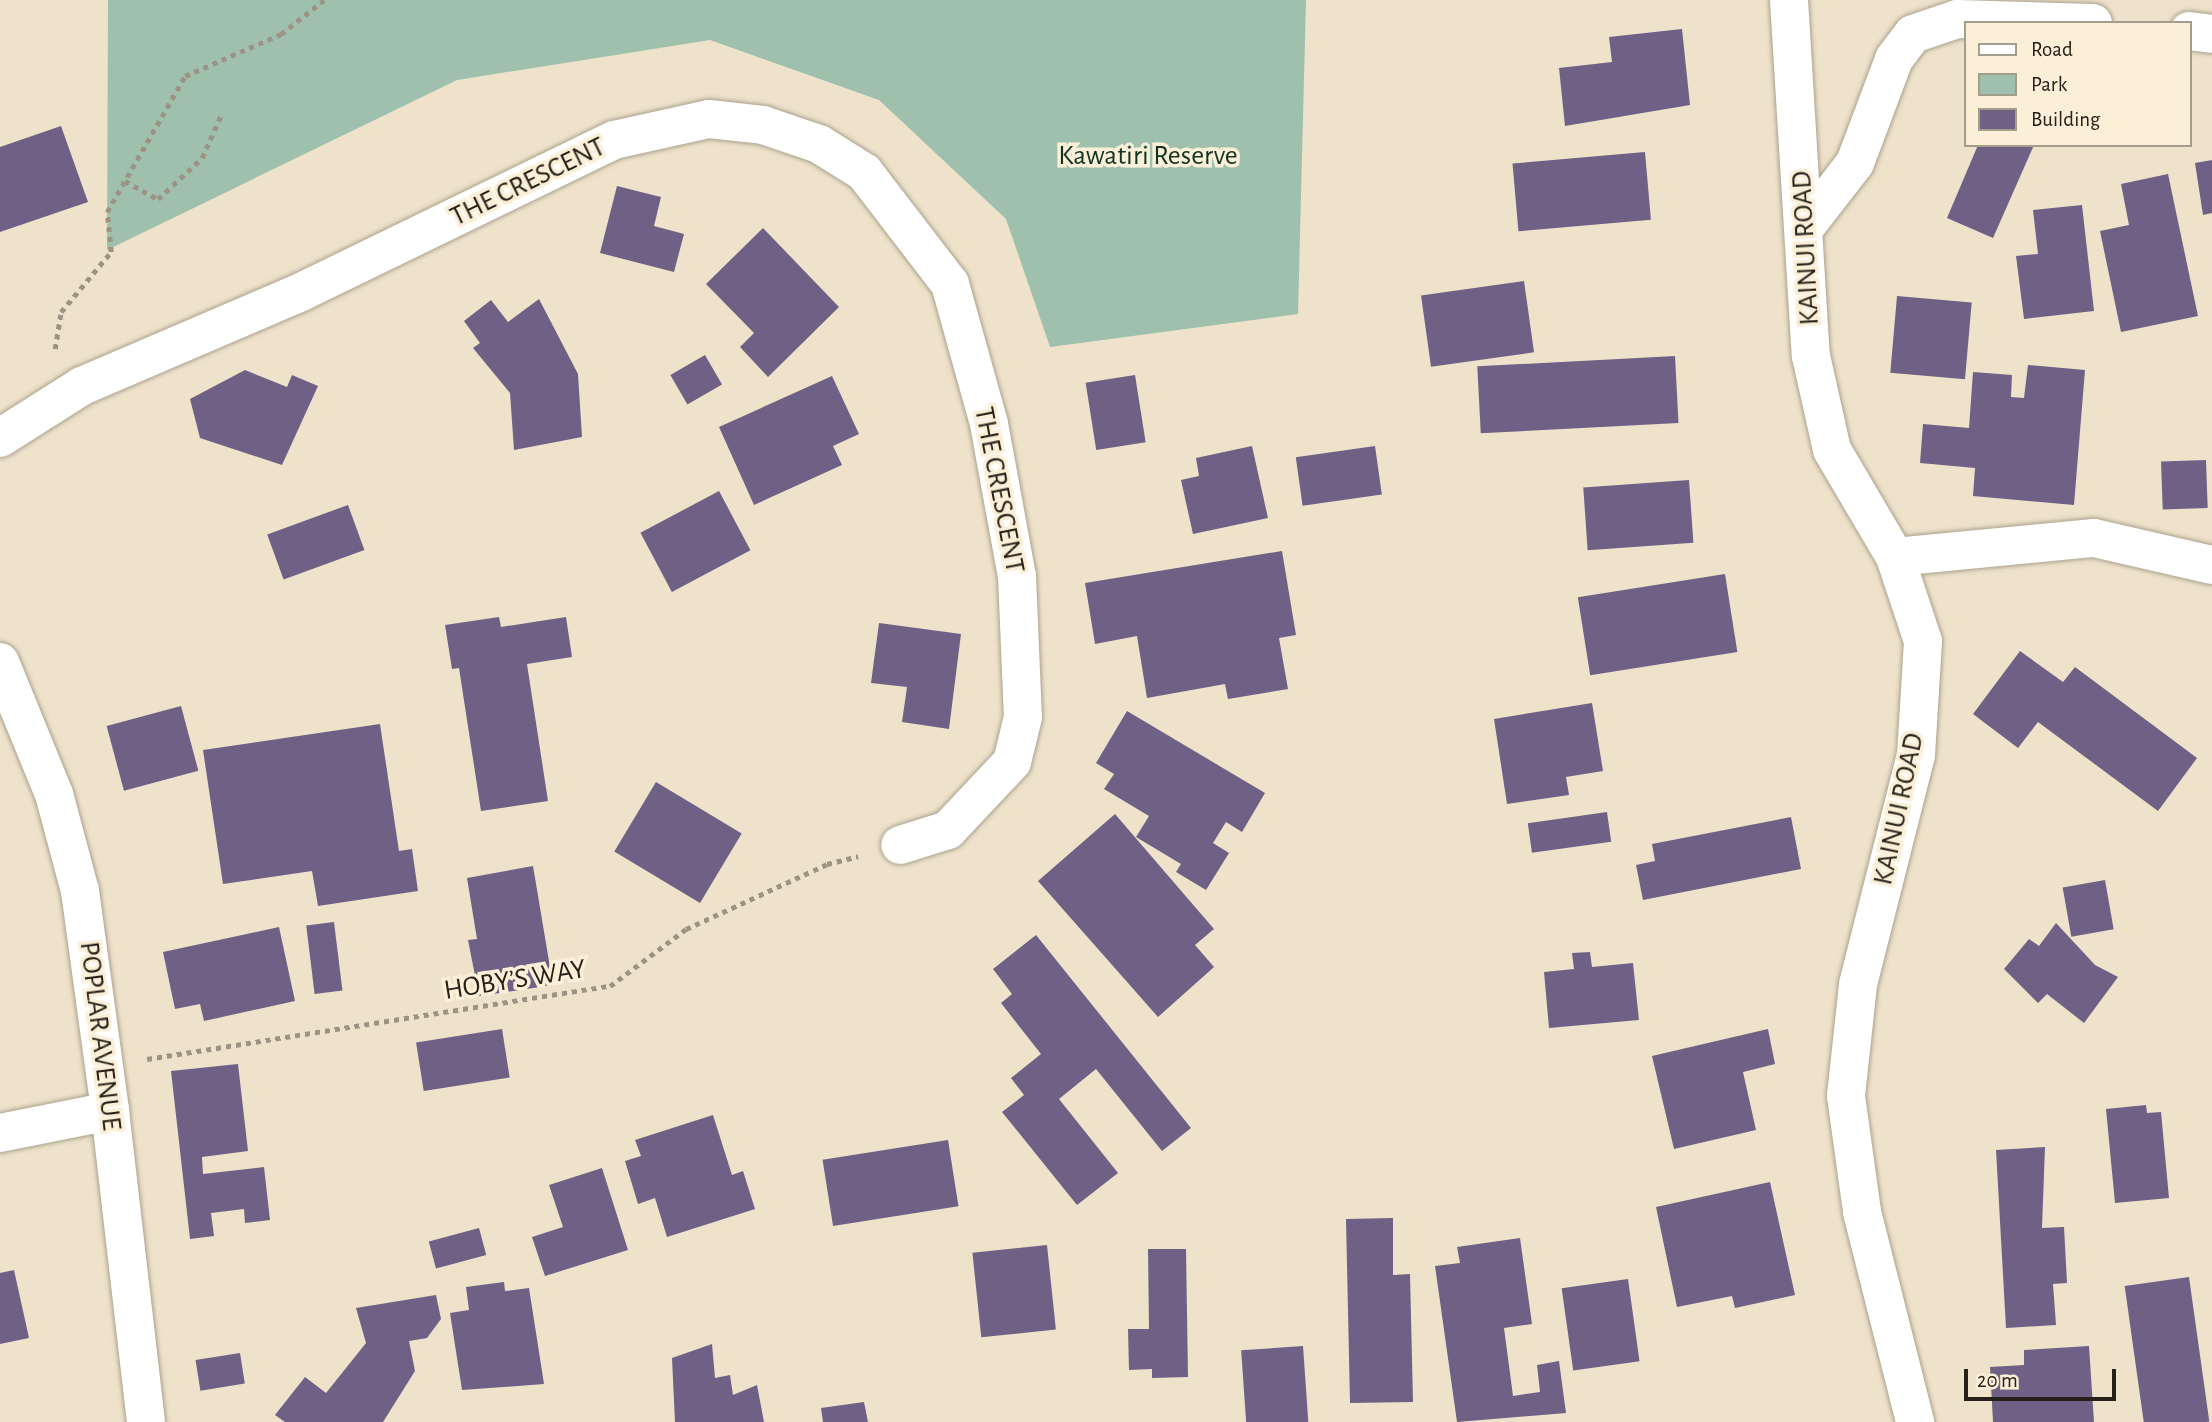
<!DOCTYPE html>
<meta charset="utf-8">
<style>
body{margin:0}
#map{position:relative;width:2212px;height:1422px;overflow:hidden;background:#eee2cb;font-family:"Alegreya Sans",sans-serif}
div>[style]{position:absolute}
.green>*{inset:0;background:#9ec0ad}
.building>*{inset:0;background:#6f6185;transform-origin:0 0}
.path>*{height:4.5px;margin-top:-2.25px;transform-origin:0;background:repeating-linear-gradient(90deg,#9c9382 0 5px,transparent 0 10px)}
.roads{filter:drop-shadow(0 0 2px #aca18c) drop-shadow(0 0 2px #aca18c)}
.minor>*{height:38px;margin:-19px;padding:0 19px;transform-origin:19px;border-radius:19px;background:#fff}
.major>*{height:38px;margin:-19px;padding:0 19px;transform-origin:19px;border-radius:19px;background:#fff}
span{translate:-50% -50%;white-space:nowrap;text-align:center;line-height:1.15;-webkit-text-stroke:7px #fbefd8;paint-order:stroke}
.park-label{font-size:28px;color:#0f3423}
.street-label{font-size:28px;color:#252118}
.legend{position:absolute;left:1964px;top:21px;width:228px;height:126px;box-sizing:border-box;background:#fbefd8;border:2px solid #a59d8b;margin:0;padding:9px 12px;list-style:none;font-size:21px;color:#252118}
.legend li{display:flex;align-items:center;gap:14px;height:35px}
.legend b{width:35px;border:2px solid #a59d8b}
.scale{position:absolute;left:1964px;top:1369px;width:152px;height:32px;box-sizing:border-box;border:4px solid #252118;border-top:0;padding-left:9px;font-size:21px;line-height:24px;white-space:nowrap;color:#252118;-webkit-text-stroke:5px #fbefd8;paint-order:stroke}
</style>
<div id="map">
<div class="green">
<i style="clip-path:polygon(108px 0,1306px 0,1298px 314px,1050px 347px,1006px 219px,879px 100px,710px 40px,457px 80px,107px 250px)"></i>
</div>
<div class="building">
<i style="clip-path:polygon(1682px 29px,1690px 105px,1565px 126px,1559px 68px,1612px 62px,1609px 37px)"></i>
<i style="clip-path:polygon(61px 126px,88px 202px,0 232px,0 147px)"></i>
<i style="clip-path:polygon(1978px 145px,2034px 145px,1993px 238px,1947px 218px)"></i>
<i style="left:1645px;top:152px;width:68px;height:133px;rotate:85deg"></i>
<i style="clip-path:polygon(2212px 160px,2212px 213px,2203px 215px,2195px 163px)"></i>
<i style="clip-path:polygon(2168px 174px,2198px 316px,2121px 332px,2100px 231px,2129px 225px,2121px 184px)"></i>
<i style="clip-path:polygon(617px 186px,661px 197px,654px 226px,684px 234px,674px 272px,600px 253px)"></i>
<i style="clip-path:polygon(2082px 205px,2094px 311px,2024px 319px,2016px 256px,2038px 254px,2033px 210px)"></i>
<i style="clip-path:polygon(763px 228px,839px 307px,768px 377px,740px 347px,754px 333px,706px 284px)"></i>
<i style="left:1524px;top:281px;width:72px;height:104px;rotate:82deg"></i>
<i style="left:1897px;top:296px;width:75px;height:77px;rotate:5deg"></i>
<i style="clip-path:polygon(539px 299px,578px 374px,582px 437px,514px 450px,510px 393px,473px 348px,480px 343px,464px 321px,491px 300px,508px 322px)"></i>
<i style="left:705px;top:355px;width:34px;height:40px;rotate:60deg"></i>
<i style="left:1675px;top:356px;width:67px;height:198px;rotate:87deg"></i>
<i style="clip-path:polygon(2028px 365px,2085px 370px,2074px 505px,1973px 496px,1975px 468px,1920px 463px,1923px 424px,1969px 428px,1973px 372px,2012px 375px,2011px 397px,2024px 398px)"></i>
<i style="clip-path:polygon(245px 370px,287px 387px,292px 375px,318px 386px,282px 465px,200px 438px,190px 399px)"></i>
<i style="left:1135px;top:375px;width:68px;height:50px;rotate:81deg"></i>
<i style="clip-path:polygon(832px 376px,859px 434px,833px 446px,842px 465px,754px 505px,719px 427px)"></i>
<i style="clip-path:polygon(1252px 446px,1268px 518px,1193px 534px,1181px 480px,1199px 476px,1196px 458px)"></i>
<i style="left:1375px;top:446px;width:49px;height:80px;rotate:82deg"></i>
<i style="left:2206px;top:460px;width:48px;height:45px;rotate:88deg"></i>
<i style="left:1689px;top:480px;width:63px;height:106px;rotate:86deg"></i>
<i style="left:719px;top:491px;width:67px;height:89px;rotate:62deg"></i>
<i style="left:348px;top:505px;width:48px;height:86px;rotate:70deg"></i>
<i style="clip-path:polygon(1282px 551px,1296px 635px,1279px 638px,1288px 689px,1228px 699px,1225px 684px,1147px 698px,1137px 636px,1095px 644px,1085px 583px)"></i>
<i style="left:1725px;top:574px;width:79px;height:149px;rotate:81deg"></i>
<i style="clip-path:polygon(499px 617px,501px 627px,566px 617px,572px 657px,527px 664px,548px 801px,481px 811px,459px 668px,452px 669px,445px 625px)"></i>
<i style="clip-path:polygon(879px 623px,961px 634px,949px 729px,902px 722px,907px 687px,871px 683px)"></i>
<i style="clip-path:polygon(2020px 651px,2063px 682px,2075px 667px,2197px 758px,2158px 811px,2038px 722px,2018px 748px,1973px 714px)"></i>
<i style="clip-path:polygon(1592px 703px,1603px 771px,1566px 777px,1569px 795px,1507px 804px,1494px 719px)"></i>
<i style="left:181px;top:706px;width:67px;height:77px;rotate:75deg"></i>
<i style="clip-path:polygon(1127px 711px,1265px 793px,1242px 832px,1226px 822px,1213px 843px,1229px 853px,1206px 890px,1176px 872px,1181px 864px,1136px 837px,1149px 816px,1104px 789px,1114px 774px,1096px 763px)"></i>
<i style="clip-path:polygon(380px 724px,399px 851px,412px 849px,418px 891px,318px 906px,312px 871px,223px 884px,203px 750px)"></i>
<i style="left:656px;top:782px;width:100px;height:81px;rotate:31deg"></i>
<i style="left:1607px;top:812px;width:30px;height:80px;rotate:82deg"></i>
<i style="clip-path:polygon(1115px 814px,1214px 929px,1195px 945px,1214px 967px,1158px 1017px,1038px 881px)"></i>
<i style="clip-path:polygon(1791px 817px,1801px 869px,1643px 900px,1636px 865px,1655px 861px,1652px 844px)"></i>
<i style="clip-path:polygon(533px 866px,553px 985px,479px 996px,468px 940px,477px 939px,467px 878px)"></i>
<i style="left:2105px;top:880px;width:50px;height:43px;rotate:80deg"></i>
<i style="left:334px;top:922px;width:69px;height:28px;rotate:83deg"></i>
<i style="clip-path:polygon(2056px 923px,2095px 965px,2118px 977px,2084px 1023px,2047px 994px,2038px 1003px,2004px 969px,2029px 939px,2039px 946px)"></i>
<i style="clip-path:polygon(279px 927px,295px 1001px,204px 1021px,200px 1004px,175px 1009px,163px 952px)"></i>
<i style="clip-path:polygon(1036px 935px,1191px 1128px,1162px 1151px,1096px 1069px,1059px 1099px,1118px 1173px,1077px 1205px,1002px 1112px,1024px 1095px,1011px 1078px,1041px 1054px,1001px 1003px,1012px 994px,993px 969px)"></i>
<i style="clip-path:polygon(1590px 952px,1592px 967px,1633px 963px,1639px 1020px,1549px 1028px,1544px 972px,1574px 969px,1572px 953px)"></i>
<i style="left:502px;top:1029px;width:49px;height:87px;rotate:81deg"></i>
<i style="clip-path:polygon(1768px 1029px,1775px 1064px,1743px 1072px,1756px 1130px,1674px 1149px,1652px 1056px)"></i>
<i style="clip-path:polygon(238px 1064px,248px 1151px,202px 1157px,203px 1174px,264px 1167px,270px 1220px,245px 1223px,244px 1209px,211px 1213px,214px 1236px,190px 1239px,171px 1071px)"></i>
<i style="clip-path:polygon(2146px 1105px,2147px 1113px,2161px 1112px,2169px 1198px,2115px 1203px,2106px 1109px)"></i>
<i style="clip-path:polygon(713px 1115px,732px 1175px,743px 1171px,755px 1209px,667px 1237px,655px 1198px,638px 1204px,625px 1161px,641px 1156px,635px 1140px)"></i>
<i style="left:948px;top:1140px;width:67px;height:127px;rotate:81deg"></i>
<i style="clip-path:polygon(2045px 1147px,2042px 1228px,2064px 1227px,2067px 1283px,2053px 1284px,2056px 1325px,2006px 1328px,1996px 1150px)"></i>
<i style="clip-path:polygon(602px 1168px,628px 1250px,545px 1276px,532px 1237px,563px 1227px,549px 1185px)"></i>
<i style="clip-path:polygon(1770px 1182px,1795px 1295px,1735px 1308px,1732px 1296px,1677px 1307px,1656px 1207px)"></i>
<i style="clip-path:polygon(1393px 1218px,1393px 1275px,1410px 1274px,1413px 1402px,1350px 1403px,1346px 1219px)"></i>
<i style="left:479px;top:1228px;width:28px;height:52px;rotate:75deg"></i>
<i style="clip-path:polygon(1520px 1238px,1532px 1324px,1504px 1328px,1513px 1396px,1540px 1392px,1537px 1365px,1559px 1361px,1566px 1413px,1457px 1422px,1435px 1266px,1460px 1263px,1457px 1247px)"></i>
<i style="left:1047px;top:1245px;width:85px;height:75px;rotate:84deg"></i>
<i style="clip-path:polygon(1148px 1249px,1186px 1249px,1188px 1377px,1152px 1378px,1152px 1369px,1129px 1370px,1128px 1329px,1149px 1329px)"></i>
<i style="clip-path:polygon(14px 1270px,29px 1338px,0 1344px,0 1273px)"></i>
<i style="left:2189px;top:1277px;width:146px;height:65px;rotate:82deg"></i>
<i style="left:1628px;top:1279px;width:83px;height:67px;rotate:82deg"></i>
<i style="clip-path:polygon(504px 1282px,505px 1291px,529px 1288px,544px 1384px,462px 1390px,450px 1313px,469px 1310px,466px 1287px)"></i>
<i style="clip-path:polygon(436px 1295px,441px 1319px,427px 1338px,409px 1341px,415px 1371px,383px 1422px,285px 1422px,275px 1415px,305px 1377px,326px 1393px,366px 1343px,356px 1308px)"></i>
<i style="clip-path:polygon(712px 1344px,715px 1378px,730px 1375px,733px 1395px,757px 1385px,764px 1422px,675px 1422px,672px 1358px)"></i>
<i style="left:1303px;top:1346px;width:76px;height:62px;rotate:86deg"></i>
<i style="clip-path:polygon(2089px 1346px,2094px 1422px,1993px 1422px,1990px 1367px,2024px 1365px,2024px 1350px)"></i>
<i style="left:240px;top:1353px;width:31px;height:45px;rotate:81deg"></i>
<i style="clip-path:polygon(864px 1402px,868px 1422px,823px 1422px,821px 1408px)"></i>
</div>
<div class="path">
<i style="left:125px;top:181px;width:38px;rotate:29deg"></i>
<i style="left:158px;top:199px;width:60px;rotate:-43deg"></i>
<i style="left:202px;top:158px;width:49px;rotate:-66deg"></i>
<i style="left:55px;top:349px;width:37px;rotate:-81deg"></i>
<i style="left:61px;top:312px;width:78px;rotate:-50.2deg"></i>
<i style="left:111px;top:252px;width:40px;rotate:-95.7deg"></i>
<i style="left:107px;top:212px;width:157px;rotate:-60.2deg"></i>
<i style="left:185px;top:76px;width:105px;rotate:-23.6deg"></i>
<i style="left:281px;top:34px;width:55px;rotate:-38.3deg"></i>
<i style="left:147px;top:1059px;width:469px;rotate:-9deg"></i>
<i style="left:610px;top:986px;width:95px;rotate:-36.9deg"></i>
<i style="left:686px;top:929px;width:155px;rotate:-24.7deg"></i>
<i style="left:827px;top:864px;width:32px;rotate:-14deg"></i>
</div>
<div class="roads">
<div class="minor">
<i style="left:1789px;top:0;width:357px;rotate:86.5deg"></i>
<i style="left:1811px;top:356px;width:96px;rotate:77.4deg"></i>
<i style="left:1832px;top:450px;width:124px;rotate:59.5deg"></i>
<i style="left:1895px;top:557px;width:89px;rotate:71.6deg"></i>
<i style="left:1923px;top:641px;width:114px;rotate:93.5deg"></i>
<i style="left:1916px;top:755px;width:237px;rotate:104.2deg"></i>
<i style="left:1858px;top:985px;width:112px;rotate:96.2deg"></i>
<i style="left:1846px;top:1096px;width:117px;rotate:82.1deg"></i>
<i style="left:1862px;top:1212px;width:217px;rotate:75.8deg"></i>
<i style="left:2189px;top:31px;width:23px;rotate:7deg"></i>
<i style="left:1807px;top:225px;width:78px;rotate:-52.3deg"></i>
<i style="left:1855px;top:163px;width:111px;rotate:-69.4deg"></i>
<i style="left:1894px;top:59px;width:31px;rotate:-53deg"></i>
<i style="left:1913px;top:34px;width:46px;rotate:-18.8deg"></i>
<i style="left:1957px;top:19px;width:136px;rotate:1.7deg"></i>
<i style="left:0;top:438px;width:97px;rotate:-32.4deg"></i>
<i style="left:82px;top:386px;width:238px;rotate:-23.2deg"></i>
<i style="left:301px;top:292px;width:348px;rotate:-25.9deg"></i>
<i style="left:614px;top:140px;width:97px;rotate:-12.5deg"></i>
<i style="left:709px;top:119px;width:54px;rotate:6.3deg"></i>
<i style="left:763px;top:125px;width:59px;rotate:18.7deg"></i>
<i style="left:819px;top:144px;width:53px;rotate:31.9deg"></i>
<i style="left:864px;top:172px;width:141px;rotate:52.5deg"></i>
<i style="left:950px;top:284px;width:145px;rotate:74.4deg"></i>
<i style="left:989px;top:424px;width:155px;rotate:79.6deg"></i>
<i style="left:1017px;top:576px;width:141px;rotate:87.6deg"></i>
<i style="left:1023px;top:717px;width:46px;rotate:103.7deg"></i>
<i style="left:1012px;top:762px;width:93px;rotate:133.3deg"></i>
<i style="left:948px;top:830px;width:50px;rotate:162.6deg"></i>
<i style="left:1895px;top:557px;width:200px;rotate:-5.5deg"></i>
<i style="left:2094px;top:538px;width:121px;rotate:12.9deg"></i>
<i style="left:110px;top:1111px;width:313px;rotate:83.4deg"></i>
</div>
<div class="major">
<i style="left:0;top:662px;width:143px;rotate:67.8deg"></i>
<i style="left:54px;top:794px;width:100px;rotate:75deg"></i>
<i style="left:80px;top:891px;width:222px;rotate:82.2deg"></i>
<i style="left:110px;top:1111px;width:112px;rotate:168.7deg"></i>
</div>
</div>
<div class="park-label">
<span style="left:1148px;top:156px">Kawatiri Reserve</span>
</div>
<div class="street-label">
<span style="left:528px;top:182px;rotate:-26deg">THE CRESCENT</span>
<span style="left:1806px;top:248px;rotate:-93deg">KAINUI ROAD</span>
<span style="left:999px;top:490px;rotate:79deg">THE CRESCENT</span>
<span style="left:1899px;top:809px;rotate:-78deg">KAINUI ROAD</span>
<span style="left:515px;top:980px;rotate:-9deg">HOBY’S WAY</span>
<span style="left:100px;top:1036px;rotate:83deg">POPLAR AVENUE</span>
</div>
<ul class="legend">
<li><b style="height:9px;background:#fff"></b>Road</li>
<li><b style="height:19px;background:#9ec0ad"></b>Park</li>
<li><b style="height:19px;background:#6f6185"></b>Building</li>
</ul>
<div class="scale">20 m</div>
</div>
